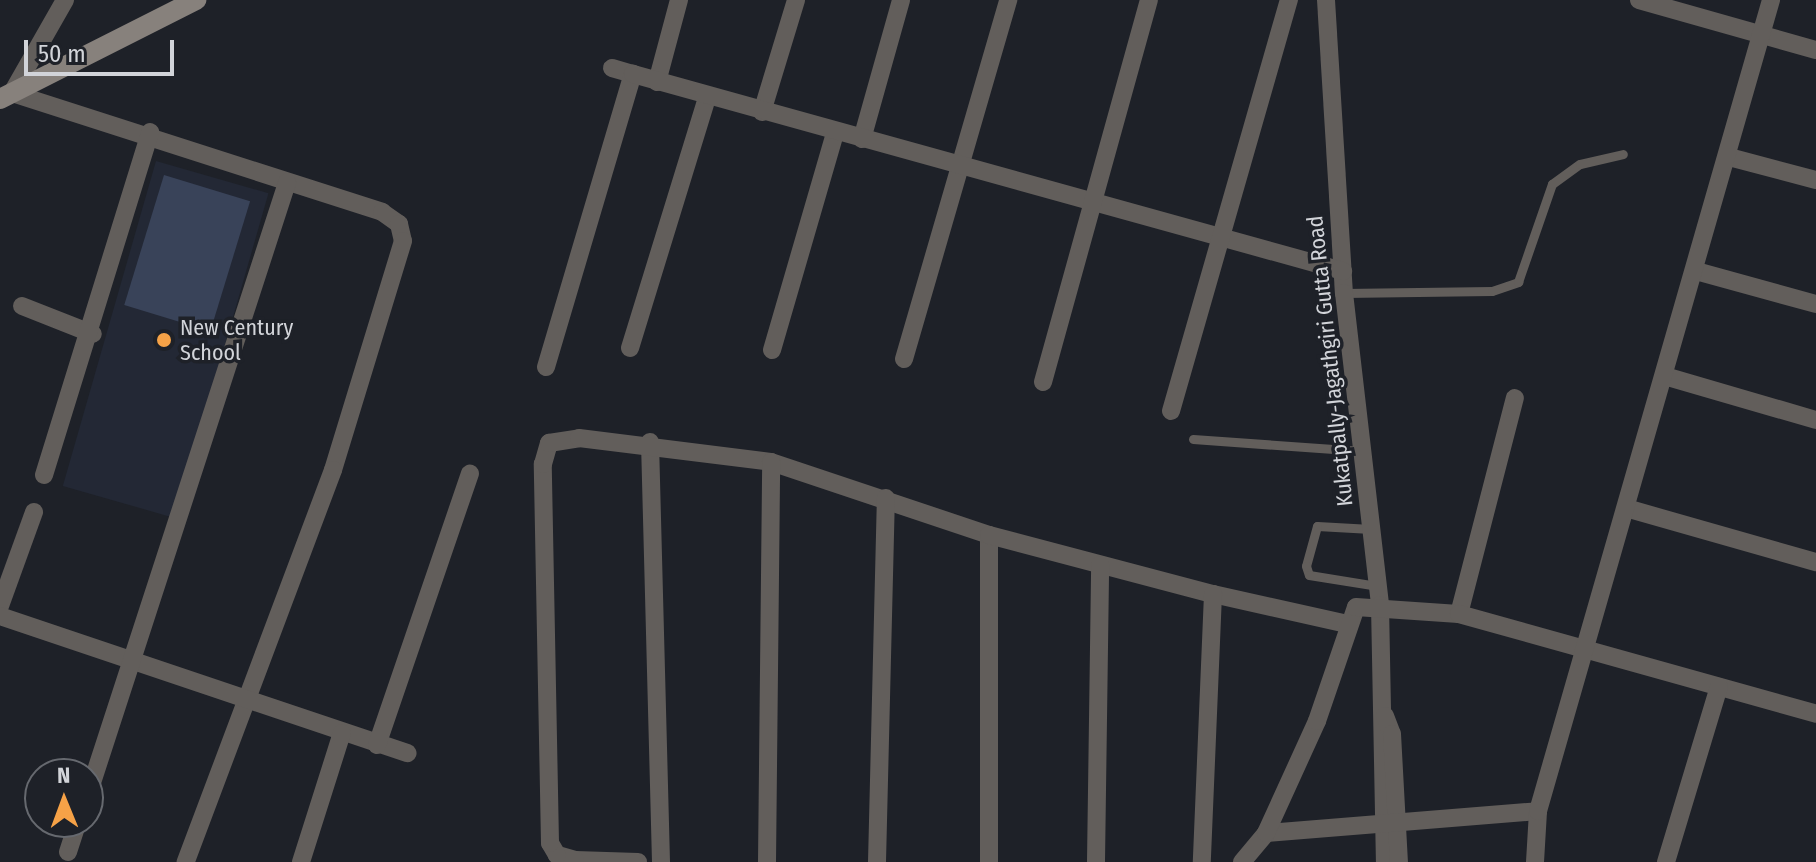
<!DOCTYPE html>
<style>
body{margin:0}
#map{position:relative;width:1816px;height:862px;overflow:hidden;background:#1e2128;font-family:"Fira Sans Condensed",sans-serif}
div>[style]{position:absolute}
.built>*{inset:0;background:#232835;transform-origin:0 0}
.green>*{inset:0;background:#394359;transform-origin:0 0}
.lane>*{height:9px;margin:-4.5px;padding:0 4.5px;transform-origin:4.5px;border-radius:4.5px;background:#625e5b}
.street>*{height:18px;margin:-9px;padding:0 9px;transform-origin:9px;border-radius:9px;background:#625e5b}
.secondary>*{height:20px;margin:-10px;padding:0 10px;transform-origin:10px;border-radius:10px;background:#87817c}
.dots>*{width:22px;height:22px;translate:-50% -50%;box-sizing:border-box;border:4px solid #1e2128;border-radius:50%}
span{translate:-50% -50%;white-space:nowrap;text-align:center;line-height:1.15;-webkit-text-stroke:7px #1e2128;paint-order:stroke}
.poi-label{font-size:22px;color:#d2d4d9}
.left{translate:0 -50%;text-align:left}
.street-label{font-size:22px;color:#d2d4d9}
.north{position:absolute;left:24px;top:758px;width:80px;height:80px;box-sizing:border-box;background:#1e2128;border:2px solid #66696f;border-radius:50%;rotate:359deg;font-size:22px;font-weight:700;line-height:32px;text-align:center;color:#d2d4d9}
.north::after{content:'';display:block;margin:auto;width:28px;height:36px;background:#f6a247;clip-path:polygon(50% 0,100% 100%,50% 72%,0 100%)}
.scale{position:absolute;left:24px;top:40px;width:150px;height:36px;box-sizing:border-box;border:4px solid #d2d4d9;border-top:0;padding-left:10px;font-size:24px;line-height:28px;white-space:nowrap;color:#d2d4d9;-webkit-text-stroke:6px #1e2128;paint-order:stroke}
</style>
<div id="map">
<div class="built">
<i style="left:156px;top:161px;width:117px;height:338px;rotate:16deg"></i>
</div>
<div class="green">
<i style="left:164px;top:175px;width:90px;height:136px;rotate:17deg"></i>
</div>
<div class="lane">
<i style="left:1344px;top:293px;width:148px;rotate:-0.8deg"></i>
<i style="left:1492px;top:291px;width:28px;rotate:-19deg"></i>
<i style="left:1518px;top:282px;width:104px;rotate:-70.9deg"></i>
<i style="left:1552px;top:184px;width:34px;rotate:-36deg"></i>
<i style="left:1580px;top:164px;width:44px;rotate:-13.1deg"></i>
<i style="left:1193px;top:439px;width:169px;rotate:4.1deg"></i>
<i style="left:1371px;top:529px;width:54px;rotate:-176.8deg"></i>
<i style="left:1317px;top:526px;width:41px;rotate:105.4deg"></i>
<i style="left:1306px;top:566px;width:9px;rotate:72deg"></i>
<i style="left:1309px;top:575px;width:70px;rotate:9.1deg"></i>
</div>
<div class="street">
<i style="left:65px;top:0;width:107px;rotate:119.7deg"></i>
<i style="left:12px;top:93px;width:389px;rotate:17.8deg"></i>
<i style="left:382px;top:212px;width:21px;rotate:35deg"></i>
<i style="left:399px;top:224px;width:17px;rotate:77deg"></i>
<i style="left:403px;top:241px;width:239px;rotate:107deg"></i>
<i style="left:333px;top:470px;width:419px;rotate:110.6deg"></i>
<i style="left:1326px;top:0;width:294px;rotate:86.5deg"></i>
<i style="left:1344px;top:293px;width:314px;rotate:83.4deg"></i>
<i style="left:1380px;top:605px;width:257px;rotate:88.9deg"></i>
<i style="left:1639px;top:0;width:184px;rotate:15.8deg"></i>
<i style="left:612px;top:68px;width:22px;rotate:16deg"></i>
<i style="left:657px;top:82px;width:85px;rotate:-75deg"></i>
<i style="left:762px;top:112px;width:117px;rotate:-73.1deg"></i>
<i style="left:862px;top:139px;width:144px;rotate:-74.3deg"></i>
<i style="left:1729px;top:157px;width:90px;rotate:14.8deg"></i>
<i style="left:1696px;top:271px;width:124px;rotate:15.4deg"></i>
<i style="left:22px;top:306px;width:76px;rotate:21.5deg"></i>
<i style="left:630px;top:348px;width:262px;rotate:-72.9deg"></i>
<i style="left:772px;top:350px;width:226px;rotate:-73.8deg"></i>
<i style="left:904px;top:359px;width:374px;rotate:-73.8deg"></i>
<i style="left:546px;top:367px;width:306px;rotate:-73.5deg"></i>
<i style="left:633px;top:74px;width:737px;rotate:15.51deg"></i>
<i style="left:1668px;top:377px;width:154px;rotate:16.2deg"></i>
<i style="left:1043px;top:382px;width:396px;rotate:-74.5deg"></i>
<i style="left:1171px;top:411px;width:428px;rotate:-74deg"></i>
<i style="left:650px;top:442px;width:420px;rotate:88.5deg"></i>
<i style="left:44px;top:475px;width:359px;rotate:-72.8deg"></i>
<i style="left:1626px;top:508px;width:198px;rotate:15.9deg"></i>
<i style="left:989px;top:535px;width:327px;rotate:90deg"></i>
<i style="left:1213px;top:594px;width:137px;rotate:12.6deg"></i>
<i style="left:0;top:606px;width:100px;rotate:-70.1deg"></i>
<i style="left:1459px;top:614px;width:223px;rotate:-75.5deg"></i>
<i style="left:0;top:616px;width:430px;rotate:18.6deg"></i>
<i style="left:1385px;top:716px;width:19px;rotate:69deg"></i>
<i style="left:1392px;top:734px;width:128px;rotate:86.9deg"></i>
<i style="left:377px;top:745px;width:287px;rotate:-71.1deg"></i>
<i style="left:88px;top:795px;width:644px;rotate:-71.99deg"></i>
<i style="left:1266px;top:833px;width:273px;rotate:-4.6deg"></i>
<i style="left:68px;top:852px;width:32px;rotate:-72deg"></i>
<i style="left:301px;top:862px;width:135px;rotate:-72.4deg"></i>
<i style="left:638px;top:862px;width:63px;rotate:-178.2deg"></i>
<i style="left:575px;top:860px;width:19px;rotate:-164deg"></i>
<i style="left:557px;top:855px;width:14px;rotate:-120deg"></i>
<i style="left:550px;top:843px;width:379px;rotate:-91.1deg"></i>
<i style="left:543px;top:464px;width:22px;rotate:-74deg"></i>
<i style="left:549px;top:443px;width:30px;rotate:-9deg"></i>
<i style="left:579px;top:438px;width:193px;rotate:7.1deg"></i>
<i style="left:771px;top:462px;width:230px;rotate:18.5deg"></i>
<i style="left:989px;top:535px;width:232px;rotate:14.8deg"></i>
<i style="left:1213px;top:594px;width:268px;rotate:92.4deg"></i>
<i style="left:767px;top:862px;width:400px;rotate:-89.4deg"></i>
<i style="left:877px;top:862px;width:364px;rotate:-88.6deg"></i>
<i style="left:1096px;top:862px;width:297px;rotate:-89.2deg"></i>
<i style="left:1242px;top:862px;width:38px;rotate:-50deg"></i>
<i style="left:1266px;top:833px;width:123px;rotate:-65.5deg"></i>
<i style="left:1317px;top:721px;width:120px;rotate:-71.1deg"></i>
<i style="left:1356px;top:607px;width:103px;rotate:3.9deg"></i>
<i style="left:1459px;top:614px;width:371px;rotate:15.6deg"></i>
<i style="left:1535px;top:862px;width:51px;rotate:-86.6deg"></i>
<i style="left:1538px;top:811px;width:844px;rotate:-73.97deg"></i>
<i style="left:1666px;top:862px;width:183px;rotate:-73.2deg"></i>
</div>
<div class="secondary">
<i style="left:0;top:99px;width:220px;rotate:-26.8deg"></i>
</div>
<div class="dots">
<i style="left:164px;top:340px;background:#f6a247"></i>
</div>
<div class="poi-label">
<span class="left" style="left:180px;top:340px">New Century<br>School</span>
</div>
<div class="street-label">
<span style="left:1330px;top:361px;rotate:-96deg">Kukatpally-Jagathgiri Gutta Road</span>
</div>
<div class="north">N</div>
<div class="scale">50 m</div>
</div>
